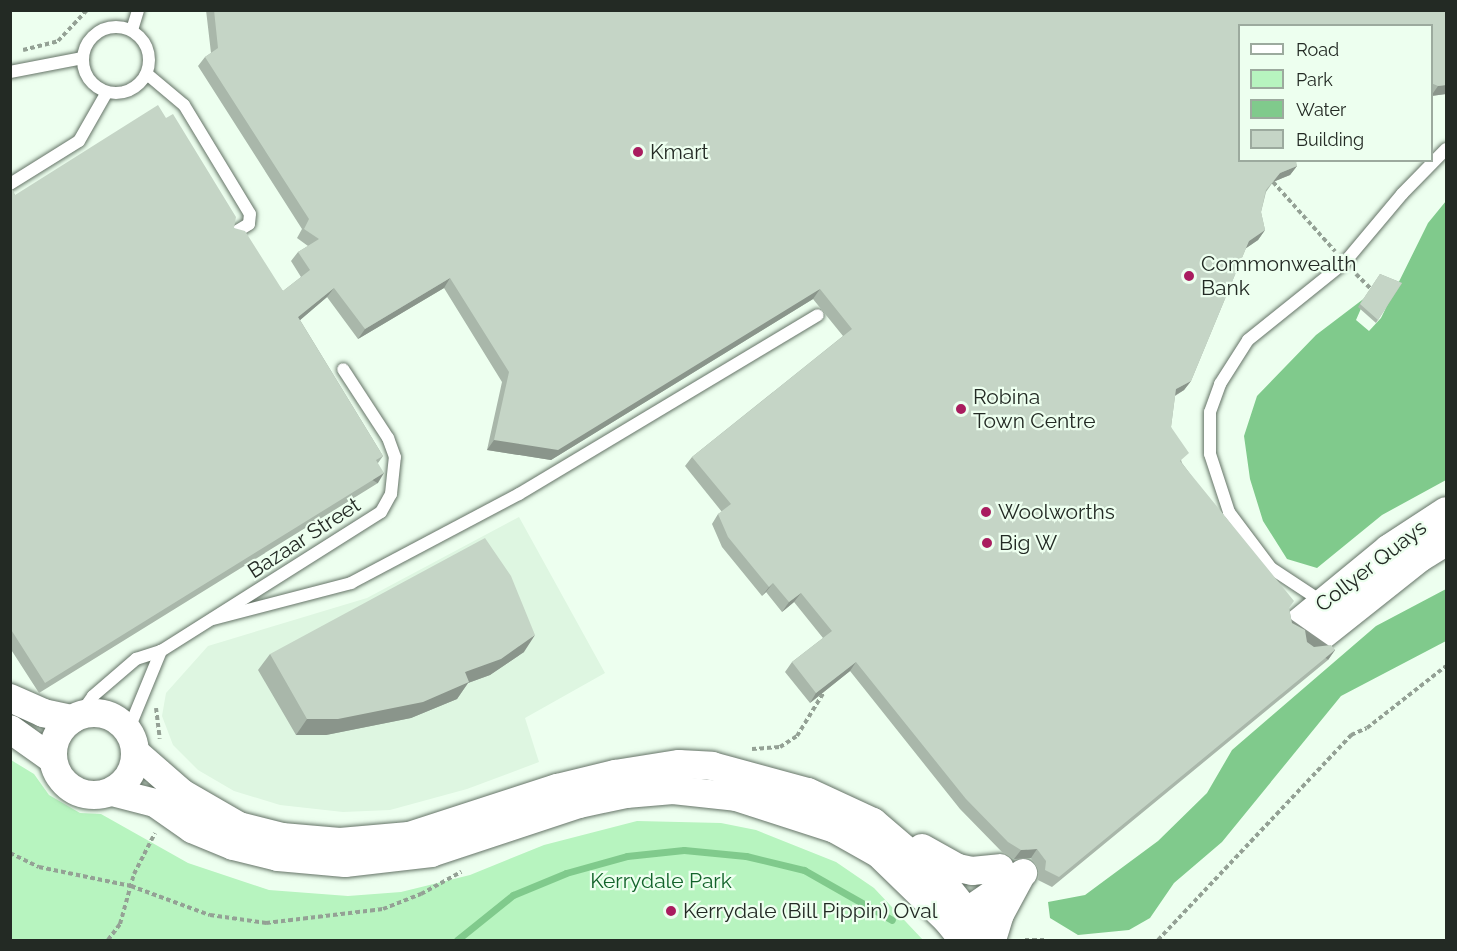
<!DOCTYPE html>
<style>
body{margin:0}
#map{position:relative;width:1457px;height:951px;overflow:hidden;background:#edffef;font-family:Raleway,sans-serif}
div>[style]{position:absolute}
.built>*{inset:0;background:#def6e1}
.green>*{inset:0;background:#b7f4bf}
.water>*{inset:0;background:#80ca8c}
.stream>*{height:7px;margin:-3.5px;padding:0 3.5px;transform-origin:3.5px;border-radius:3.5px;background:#80ca8c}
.path>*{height:4px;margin-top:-2px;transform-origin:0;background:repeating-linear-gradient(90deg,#94a195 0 4.5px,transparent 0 7.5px)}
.roads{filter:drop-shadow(0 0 2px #657467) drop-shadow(0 0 2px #657467)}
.service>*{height:12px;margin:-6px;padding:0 6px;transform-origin:6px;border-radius:6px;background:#fff}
.service>.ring{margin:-6px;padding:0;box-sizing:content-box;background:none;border:12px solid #fff;border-radius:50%}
.tertiary>*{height:28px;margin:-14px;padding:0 14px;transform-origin:14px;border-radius:14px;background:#fff}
.tertiary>.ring{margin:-14px;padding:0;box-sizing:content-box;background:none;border:28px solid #fff;border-radius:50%}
.wall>*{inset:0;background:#a9b7aa}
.shaded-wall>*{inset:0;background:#8a958b;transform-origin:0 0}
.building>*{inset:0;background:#c5d5c6}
.dots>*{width:16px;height:16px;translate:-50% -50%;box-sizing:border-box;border:3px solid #edffef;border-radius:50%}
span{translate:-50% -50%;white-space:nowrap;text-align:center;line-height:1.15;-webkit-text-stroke:4.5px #edffef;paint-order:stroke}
.poi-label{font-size:21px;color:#232a24}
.left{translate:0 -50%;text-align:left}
.street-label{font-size:21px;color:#232a24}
.park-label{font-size:21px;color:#13632b}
.frame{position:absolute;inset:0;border:12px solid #232a24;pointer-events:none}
.legend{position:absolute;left:1238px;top:24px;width:195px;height:138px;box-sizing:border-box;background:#edffef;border:2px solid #9caa9e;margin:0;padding:8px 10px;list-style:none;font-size:18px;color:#232a24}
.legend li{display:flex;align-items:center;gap:12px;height:30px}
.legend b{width:30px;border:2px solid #9caa9e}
</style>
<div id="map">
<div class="built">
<i style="clip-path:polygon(519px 517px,605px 673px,525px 718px,539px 762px,467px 789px,390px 810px,343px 812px,280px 805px,234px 791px,198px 770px,173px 745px,162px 716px,166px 693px,208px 646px,367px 598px)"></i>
</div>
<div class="green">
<i style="clip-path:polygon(11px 760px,34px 774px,49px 795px,80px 813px,101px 814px,188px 863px,269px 890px,348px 896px,401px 892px,470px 875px,544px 845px,637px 821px,721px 823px,756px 830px,836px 862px,874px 888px,923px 940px,11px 940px)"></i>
</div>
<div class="water">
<i style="clip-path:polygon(1446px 201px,1446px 480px,1382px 515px,1317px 568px,1287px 559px,1263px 521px,1250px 479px,1244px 436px,1257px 396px,1316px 335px,1366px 297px,1356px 320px,1369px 331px,1381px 318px,1428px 223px)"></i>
<i style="clip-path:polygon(1446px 589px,1446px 641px,1341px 696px,1222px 842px,1174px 883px,1150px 918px,1129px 930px,1078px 935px,1050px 918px,1048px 902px,1085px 895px,1158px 841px,1207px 793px,1232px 750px,1376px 626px)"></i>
</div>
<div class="stream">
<i style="left:457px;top:940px;width:72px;rotate:-38.8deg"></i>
<i style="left:513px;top:895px;width:57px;rotate:-22.5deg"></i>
<i style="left:566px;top:873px;width:63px;rotate:-15.6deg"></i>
<i style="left:627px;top:856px;width:57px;rotate:-6deg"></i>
<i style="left:684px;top:850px;width:62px;rotate:5.5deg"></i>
<i style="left:746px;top:856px;width:60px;rotate:13.6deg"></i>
<i style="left:804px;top:870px;width:101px;rotate:29.6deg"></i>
</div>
<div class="path">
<i style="left:23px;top:50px;width:36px;rotate:-14deg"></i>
<i style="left:58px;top:41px;width:42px;rotate:-46.9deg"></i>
<i style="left:1273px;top:182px;width:93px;rotate:48.1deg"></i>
<i style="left:1356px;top:274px;width:23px;rotate:45deg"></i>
<i style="left:156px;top:708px;width:31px;rotate:83deg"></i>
<i style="left:752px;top:749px;width:28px;rotate:-4deg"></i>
<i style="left:780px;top:747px;width:20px;rotate:-33deg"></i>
<i style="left:797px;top:736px;width:52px;rotate:-58.5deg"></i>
<i style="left:10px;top:853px;width:32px;rotate:26deg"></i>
<i style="left:39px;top:867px;width:94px;rotate:11.7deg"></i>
<i style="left:131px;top:886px;width:84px;rotate:20.2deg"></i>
<i style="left:210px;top:915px;width:57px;rotate:8.1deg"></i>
<i style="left:266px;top:923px;width:118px;rotate:-6.8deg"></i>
<i style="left:383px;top:909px;width:41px;rotate:-21.5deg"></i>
<i style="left:421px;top:894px;width:46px;rotate:-28.8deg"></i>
<i style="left:108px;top:940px;width:20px;rotate:-53deg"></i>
<i style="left:120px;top:924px;width:52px;rotate:-74.4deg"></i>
<i style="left:134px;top:874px;width:46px;rotate:-62.9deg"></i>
<i style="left:1025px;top:940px;width:21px"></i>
<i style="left:1158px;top:940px;width:282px;rotate:-46.7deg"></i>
<i style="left:1351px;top:735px;width:17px;rotate:-24deg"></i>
<i style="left:1367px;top:728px;width:100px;rotate:-38.1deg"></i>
</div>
<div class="roads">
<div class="service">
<i class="ring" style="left:83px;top:27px;width:54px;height:54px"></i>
<i style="left:132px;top:30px;width:21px;rotate:-73deg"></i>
<i style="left:10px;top:72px;width:74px;rotate:-10.9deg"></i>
<i style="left:147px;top:74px;width:48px;rotate:40deg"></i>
<i style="left:184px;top:105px;width:127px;rotate:58.8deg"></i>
<i style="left:250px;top:214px;width:10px;rotate:96deg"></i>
<i style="left:249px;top:224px;width:17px;rotate:149deg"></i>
<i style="left:10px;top:184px;width:81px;rotate:-31.9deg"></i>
<i style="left:79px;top:141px;width:56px;rotate:-60.3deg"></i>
<i style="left:1324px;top:603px;width:64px;rotate:-146.6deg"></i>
<i style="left:1271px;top:568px;width:70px;rotate:-126.9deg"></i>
<i style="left:1229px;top:512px;width:61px;rotate:-108.1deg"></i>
<i style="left:1210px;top:454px;width:42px;rotate:-90deg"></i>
<i style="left:1210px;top:412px;width:30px;rotate:-70deg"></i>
<i style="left:1220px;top:384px;width:52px;rotate:-57.5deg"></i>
<i style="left:1248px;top:340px;width:124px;rotate:-38.8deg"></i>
<i style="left:1345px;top:262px;width:89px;rotate:-50deg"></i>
<i style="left:1402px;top:194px;width:63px;rotate:-45.6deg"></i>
<i style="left:213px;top:619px;width:143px;rotate:-14.6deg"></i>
<i style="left:351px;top:583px;width:190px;rotate:-27.9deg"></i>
<i style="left:519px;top:494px;width:348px;rotate:-30.9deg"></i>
<i style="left:79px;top:716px;width:24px;rotate:-55deg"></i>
<i style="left:93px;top:696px;width:57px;rotate:-40.7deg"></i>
<i style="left:136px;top:659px;width:26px;rotate:-18deg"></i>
<i style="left:161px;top:651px;width:260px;rotate:-32.3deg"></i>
<i style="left:381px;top:512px;width:21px;rotate:-61deg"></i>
<i style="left:391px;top:494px;width:37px;rotate:-84deg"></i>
<i style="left:395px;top:457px;width:20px;rotate:-110deg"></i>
<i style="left:388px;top:438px;width:82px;rotate:-123.1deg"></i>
<i style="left:128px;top:731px;width:87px;rotate:-67.6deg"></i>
</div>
<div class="tertiary">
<i style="left:1298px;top:623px;width:117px;rotate:-39.4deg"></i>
<i style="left:1388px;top:549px;width:69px;rotate:-33.2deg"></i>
<i style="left:1314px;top:642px;width:135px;rotate:-38.4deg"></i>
<i style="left:1420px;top:558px;width:31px;rotate:-32deg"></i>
<i style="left:10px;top:698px;width:36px;rotate:24deg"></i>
<i style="left:43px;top:713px;width:30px;rotate:12deg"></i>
<i class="ring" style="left:53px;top:713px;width:54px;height:54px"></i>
<i style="left:10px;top:729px;width:52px;rotate:35.5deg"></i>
<i style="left:135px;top:752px;width:62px;rotate:41.1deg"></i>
<i style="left:182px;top:793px;width:66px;rotate:30.1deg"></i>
<i style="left:239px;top:826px;width:44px;rotate:14.3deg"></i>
<i style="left:282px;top:837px;width:58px;rotate:4.9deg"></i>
<i style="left:340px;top:842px;width:69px;rotate:-5deg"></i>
<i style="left:409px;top:836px;width:156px;rotate:-18deg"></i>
<i style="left:557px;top:788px;width:60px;rotate:-13.6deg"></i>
<i style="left:615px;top:774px;width:65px;rotate:-8.9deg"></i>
<i style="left:679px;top:764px;width:33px;rotate:3deg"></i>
<i style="left:712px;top:766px;width:99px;rotate:15.2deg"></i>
<i style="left:808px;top:792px;width:72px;rotate:24.8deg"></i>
<i style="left:873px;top:822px;width:91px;rotate:40.5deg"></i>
<i style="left:942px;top:881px;width:75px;rotate:51.5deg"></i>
<i style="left:112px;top:792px;width:44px;rotate:14.3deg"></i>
<i style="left:155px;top:803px;width:45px;rotate:35.1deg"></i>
<i style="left:192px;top:829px;width:44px;rotate:22.5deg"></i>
<i style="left:233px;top:846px;width:46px;rotate:13.7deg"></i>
<i style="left:278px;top:857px;width:67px;rotate:5.1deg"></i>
<i style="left:345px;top:863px;width:87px;rotate:-6.6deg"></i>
<i style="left:431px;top:853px;width:156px;rotate:-18.3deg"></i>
<i style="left:579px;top:804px;width:48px;rotate:-12deg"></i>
<i style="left:626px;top:794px;width:47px;rotate:-4.9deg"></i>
<i style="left:673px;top:790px;width:63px;rotate:6.3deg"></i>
<i style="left:736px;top:797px;width:104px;rotate:17.9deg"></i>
<i style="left:835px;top:829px;width:51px;rotate:29.6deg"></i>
<i style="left:879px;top:854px;width:95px;rotate:44.1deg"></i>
<i style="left:947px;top:920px;width:26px;rotate:51deg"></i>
<i style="left:922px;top:848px;width:41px;rotate:29.1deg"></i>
<i style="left:958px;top:868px;width:14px;rotate:12deg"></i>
<i style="left:972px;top:871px;width:28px;rotate:-6deg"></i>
<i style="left:951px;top:918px;width:18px;rotate:-22deg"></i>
<i style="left:968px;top:911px;width:67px;rotate:-34.6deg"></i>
<i style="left:992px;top:940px;width:27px;rotate:-73deg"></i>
<i style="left:1000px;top:914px;width:42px;rotate:-61.6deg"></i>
</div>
</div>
<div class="wall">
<i style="clip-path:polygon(206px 10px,1446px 10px,1446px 94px,1431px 96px,1431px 26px,1239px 26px,1297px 166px,1290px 175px,1273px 182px,1266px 192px,1261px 212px,1265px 230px,1258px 240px,1246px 248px,1191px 381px,1184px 390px,1175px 396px,1171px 427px,1182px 463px,1289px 608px,1292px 623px,1307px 642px,1314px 647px,1335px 650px,1328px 660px,1052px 887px,1038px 880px,1039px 871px,1031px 858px,1014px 859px,1002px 852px,960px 809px,850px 671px,810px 703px,785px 672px,792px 662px,823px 638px,794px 602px,782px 612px,766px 592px,762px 596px,722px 547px,712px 524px,718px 514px,722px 512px,685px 466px,692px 457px,843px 336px,813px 299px,551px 460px,487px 450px,502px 382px,444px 288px,358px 339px,327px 297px,300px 320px,383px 456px,378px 463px,378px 483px,39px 693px,10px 648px,10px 185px,15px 195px,234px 228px,283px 291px,301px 277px,291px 261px,298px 252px,308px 246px,297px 238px,302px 229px,198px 66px,205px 57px,211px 53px)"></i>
<i style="clip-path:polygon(1380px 274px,1402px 283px,1376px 323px,1358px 307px)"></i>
<i style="clip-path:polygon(524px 652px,490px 675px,468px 683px,457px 699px,411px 718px,326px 735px,296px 735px,258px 670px,270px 654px)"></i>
</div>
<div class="shaded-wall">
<i style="clip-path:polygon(1446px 85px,1446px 94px,1431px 96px,1438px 86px)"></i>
<i style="clip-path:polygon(1297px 166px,1290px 175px,1273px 182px,1259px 200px,1280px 173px)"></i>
<i style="clip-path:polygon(1265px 230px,1258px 240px,1242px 251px,1249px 241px)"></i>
<i style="clip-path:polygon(450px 278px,444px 288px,358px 339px,365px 329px)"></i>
<i style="clip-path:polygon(334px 288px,327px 297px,292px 327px,298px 317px)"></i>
<i style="clip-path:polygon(820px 289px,813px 299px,551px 460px,487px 450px,494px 440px)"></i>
<i style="clip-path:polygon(1191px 381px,1184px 390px,1169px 399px,1176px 389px)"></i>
<i style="left:384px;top:473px;width:12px;height:399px;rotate:121deg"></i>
<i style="clip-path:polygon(773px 583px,766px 592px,762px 596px,769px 587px)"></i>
<i style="clip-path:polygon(801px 593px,794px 602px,782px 612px,789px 602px)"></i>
<i style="clip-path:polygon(535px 635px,524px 652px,490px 675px,468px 683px,457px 699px,411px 718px,326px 735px,296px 735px,307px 719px,465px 672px)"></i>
<i style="left:1335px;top:650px;width:12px;height:357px;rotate:125deg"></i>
<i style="clip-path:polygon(856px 662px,850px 671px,810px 703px,816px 693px)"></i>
<i style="clip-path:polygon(1037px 849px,1031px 858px,1014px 859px,1021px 850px)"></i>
</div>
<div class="building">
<i style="clip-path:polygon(214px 10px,1446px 10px,1446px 85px,1438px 86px,1431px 83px,1431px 26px,1239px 26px,1239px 160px,1296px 160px,1297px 166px,1280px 173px,1266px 190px,1261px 212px,1265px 230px,1249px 241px,1191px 381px,1176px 389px,1171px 427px,1189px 453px,1180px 461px,1294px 601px,1289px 608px,1292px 623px,1305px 630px,1307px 642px,1314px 647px,1331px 645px,1335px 650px,1059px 877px,1045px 870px,1046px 861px,1037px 849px,1021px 850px,1008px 842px,966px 799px,856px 662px,816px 693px,792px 662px,832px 631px,801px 593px,789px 602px,773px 583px,769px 587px,728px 537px,718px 514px,731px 504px,692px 457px,852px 329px,820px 289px,558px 450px,494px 440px,509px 372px,450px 278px,365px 329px,334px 288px,298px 317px,383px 456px,376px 460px,384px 473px,45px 683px,10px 628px,10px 185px,15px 195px,158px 105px,166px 118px,173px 114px,236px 217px,234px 228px,245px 231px,283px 291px,310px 270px,298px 252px,319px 239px,304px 229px,309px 219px,205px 57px,218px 48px)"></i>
<i style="clip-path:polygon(1380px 274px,1402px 283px,1378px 320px,1360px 304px)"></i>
<i style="clip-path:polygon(485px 538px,511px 576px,535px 635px,501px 659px,465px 672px,469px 682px,423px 702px,338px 719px,307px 719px,270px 654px)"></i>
</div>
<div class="dots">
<i style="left:638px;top:152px;background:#a91d5f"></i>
<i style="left:1189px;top:276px;background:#a91d5f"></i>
<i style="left:961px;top:409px;background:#a91d5f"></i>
<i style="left:986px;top:512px;background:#a91d5f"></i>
<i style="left:987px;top:543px;background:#a91d5f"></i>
<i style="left:671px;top:911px;background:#a91d5f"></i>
</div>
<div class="poi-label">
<span class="left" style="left:650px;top:152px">Kmart</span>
<span class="left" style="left:1201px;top:276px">Commonwealth<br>Bank</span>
<span class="left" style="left:973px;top:409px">Robina<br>Town Centre</span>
<span class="left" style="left:998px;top:512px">Woolworths</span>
<span class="left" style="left:999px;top:543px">Big W</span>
<span class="left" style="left:683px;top:911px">Kerrydale (Bill Pippin) Oval</span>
</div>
<div class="street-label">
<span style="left:304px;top:538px;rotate:-33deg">Bazaar Street</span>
<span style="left:1371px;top:566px;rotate:-38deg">Collyer Quays</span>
</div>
<div class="park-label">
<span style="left:661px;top:881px">Kerrydale Park</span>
</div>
<div class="frame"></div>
<ul class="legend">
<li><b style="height:8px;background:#fff"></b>Road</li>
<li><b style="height:16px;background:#b7f4bf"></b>Park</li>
<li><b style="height:16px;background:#80ca8c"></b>Water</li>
<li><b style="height:16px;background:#c5d5c6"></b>Building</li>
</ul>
</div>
